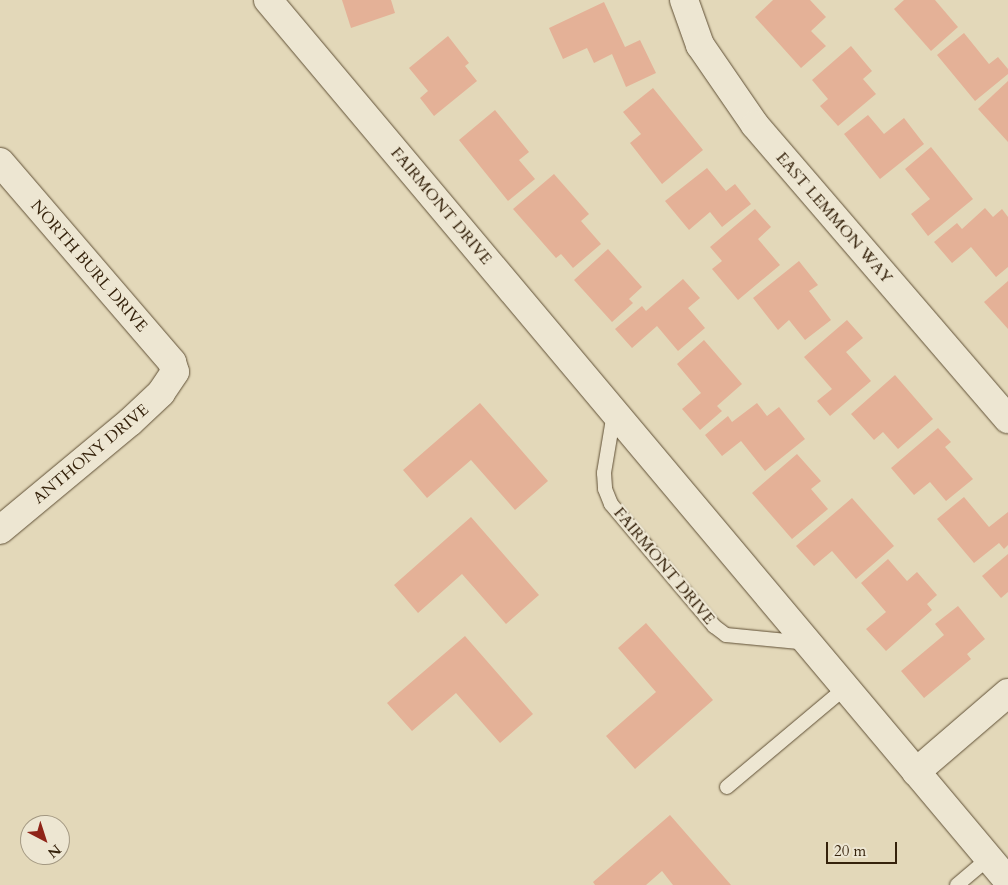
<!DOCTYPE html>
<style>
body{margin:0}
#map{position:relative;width:1008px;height:885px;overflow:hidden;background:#e3d8b9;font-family:Cardo,serif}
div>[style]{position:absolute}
.building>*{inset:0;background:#e4b197}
.roads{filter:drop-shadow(0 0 1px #605036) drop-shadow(0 0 1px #605036)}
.lane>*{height:14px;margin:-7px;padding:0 7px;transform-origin:7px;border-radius:7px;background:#ede6d2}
.street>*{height:28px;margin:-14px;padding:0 14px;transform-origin:14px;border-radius:14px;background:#ede6d2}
.secondary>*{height:28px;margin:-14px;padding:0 14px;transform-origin:14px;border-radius:14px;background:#ede6d2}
span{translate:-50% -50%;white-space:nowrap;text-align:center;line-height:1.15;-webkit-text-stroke:4.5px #ede6d2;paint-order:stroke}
.street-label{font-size:16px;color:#35220b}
.north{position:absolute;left:20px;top:815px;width:50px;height:50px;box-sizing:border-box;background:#ede6d2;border:1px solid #a39882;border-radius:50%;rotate:140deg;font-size:14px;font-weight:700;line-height:20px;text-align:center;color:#35220b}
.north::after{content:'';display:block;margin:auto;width:18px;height:22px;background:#8f2418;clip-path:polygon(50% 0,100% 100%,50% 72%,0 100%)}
.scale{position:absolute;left:826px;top:842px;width:71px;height:22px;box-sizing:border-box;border:2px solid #35220b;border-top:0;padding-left:6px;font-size:15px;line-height:18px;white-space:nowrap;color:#35220b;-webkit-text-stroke:4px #ede6d2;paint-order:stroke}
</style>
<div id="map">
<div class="building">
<i style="clip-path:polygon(342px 0,391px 0,395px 13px,351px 28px)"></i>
<i style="clip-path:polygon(773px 0,810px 0,826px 17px,811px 31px,826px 46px,801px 68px,755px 17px)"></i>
<i style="clip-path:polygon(904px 0,935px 0,958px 27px,931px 51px,894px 9px)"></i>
<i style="clip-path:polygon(604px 2px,625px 47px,640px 40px,656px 73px,626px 87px,612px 54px,594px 63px,587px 48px,563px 59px,549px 28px)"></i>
<i style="clip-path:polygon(964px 33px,989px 64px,998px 57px,1008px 69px,1008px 74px,975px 101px,937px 55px)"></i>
<i style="clip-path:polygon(448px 36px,469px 63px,465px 66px,477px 81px,434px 116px,420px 98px,428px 91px,409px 68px)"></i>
<i style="clip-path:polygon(851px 46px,872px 71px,863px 79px,876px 94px,838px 126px,820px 106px,828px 99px,812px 80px)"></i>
<i style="clip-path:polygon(1008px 81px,1008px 142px,978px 109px)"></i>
<i style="clip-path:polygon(653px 88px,703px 150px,662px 184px,630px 143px,641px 134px,623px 112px)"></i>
<i style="clip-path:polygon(495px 110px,529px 152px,519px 160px,535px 179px,508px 201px,459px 140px)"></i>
<i style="clip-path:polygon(868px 115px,884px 134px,904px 118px,924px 144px,880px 179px,844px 134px)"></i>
<i style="clip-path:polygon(931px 147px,973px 199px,928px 236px,911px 214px,930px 199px,905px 169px)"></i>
<i style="clip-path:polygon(707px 168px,726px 191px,735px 184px,751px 204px,722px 227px,710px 212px,689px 230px,665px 201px)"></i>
<i style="clip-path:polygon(554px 174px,589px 214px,581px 221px,601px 244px,573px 268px,561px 254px,556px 258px,513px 209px)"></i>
<i style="clip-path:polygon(985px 208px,993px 217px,1002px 209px,1008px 217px,1008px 267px,996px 277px,971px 247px,952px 263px,934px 242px,957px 223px,962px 229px)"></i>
<i style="clip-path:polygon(755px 209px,771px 227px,758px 239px,780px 265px,738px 300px,712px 269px,722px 261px,710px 247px)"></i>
<i style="clip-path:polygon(608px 249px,642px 287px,629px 299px,633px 303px,612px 322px,574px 280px)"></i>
<i style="clip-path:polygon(799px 261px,818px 285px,809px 291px,831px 320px,805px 340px,789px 320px,778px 330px,753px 298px)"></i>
<i style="clip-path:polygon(683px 279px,700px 298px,688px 308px,705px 328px,678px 351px,657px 326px,632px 348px,615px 329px,642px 306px,646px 311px)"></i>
<i style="clip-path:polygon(1008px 281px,1008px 329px,984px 302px)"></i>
<i style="clip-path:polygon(847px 320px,863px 338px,846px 352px,871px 381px,830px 416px,817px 401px,832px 389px,804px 357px)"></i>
<i style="clip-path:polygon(704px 340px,742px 384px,717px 406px,722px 411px,700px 430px,682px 409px,701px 393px,677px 364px)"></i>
<i style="clip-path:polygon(895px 375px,933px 419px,898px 449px,883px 432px,874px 440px,851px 414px)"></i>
<i style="clip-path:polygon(480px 403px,548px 481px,515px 510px,471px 460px,427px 498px,403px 470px)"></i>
<i style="clip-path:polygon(757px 403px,767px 416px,779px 407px,805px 439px,765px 471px,741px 441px,722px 456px,705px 435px,728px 416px,732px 422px)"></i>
<i style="clip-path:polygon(938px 428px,951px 442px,945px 447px,973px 479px,946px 501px,930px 482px,914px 495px,891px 468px)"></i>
<i style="clip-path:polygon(797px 454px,821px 481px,811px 489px,828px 509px,792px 539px,752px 493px)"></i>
<i style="clip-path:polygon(964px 497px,989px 527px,1008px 512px,1008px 545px,1004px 549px,999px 543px,974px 563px,937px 519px)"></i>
<i style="clip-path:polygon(852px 498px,894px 546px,856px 579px,832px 551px,814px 566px,796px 546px)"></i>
<i style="clip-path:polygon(471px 517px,539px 595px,506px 624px,462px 574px,418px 613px,394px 585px)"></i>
<i style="clip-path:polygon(1008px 554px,1008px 592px,1001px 598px,982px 576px)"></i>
<i style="clip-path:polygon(888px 559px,907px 581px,917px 572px,937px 595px,927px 604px,932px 610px,886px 651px,866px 629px,886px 612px,861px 583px)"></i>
<i style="clip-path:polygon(958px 606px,985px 639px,967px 654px,971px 659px,924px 698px,901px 671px,944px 635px,935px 624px)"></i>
<i style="clip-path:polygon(646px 623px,713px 700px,635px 769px,606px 736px,656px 692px,618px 648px)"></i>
<i style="clip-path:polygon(465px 636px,533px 714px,500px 743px,456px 693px,412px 731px,387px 703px)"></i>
<i style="clip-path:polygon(670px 815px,731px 885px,673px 885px,662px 871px,646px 885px,595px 885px,593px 882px)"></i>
</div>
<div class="roads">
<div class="lane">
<i style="left:614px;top:413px;width:61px;rotate:99.5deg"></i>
<i style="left:604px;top:473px;width:16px;rotate:86deg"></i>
<i style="left:605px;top:489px;width:16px;rotate:68deg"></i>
<i style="left:611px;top:504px;width:160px;rotate:49.8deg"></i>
<i style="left:714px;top:626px;width:15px;rotate:37deg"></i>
<i style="left:726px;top:635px;width:81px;rotate:5.6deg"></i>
<i style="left:727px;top:787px;width:154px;rotate:-40deg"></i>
<i style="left:957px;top:885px;width:42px;rotate:-40.2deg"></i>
</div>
<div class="street">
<i style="left:684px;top:0;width:48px;rotate:70.4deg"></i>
<i style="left:700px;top:45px;width:97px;rotate:55.5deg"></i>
<i style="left:755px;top:125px;width:388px;rotate:49.3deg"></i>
<i style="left:0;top:162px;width:264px;rotate:49.3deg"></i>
<i style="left:172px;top:362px;width:10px;rotate:73deg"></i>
<i style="left:175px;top:372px;width:25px;rotate:124deg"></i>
<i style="left:161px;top:393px;width:42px;rotate:136.9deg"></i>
<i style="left:130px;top:422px;width:169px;rotate:140.3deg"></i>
<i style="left:916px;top:772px;width:121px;rotate:-40.7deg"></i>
</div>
<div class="secondary">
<i style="left:268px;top:0;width:1151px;rotate:49.97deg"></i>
</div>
</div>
<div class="street-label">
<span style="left:441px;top:206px;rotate:50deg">FAIRMONT DRIVE</span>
<span style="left:834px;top:218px;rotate:49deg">EAST LEMMON WAY</span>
<span style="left:89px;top:266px;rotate:49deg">NORTH BURL DRIVE</span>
<span style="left:91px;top:454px;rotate:-40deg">ANTHONY DRIVE</span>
<span style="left:664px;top:566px;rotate:50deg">FAIRMONT DRIVE</span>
</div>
<div class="north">N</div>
<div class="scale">20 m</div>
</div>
